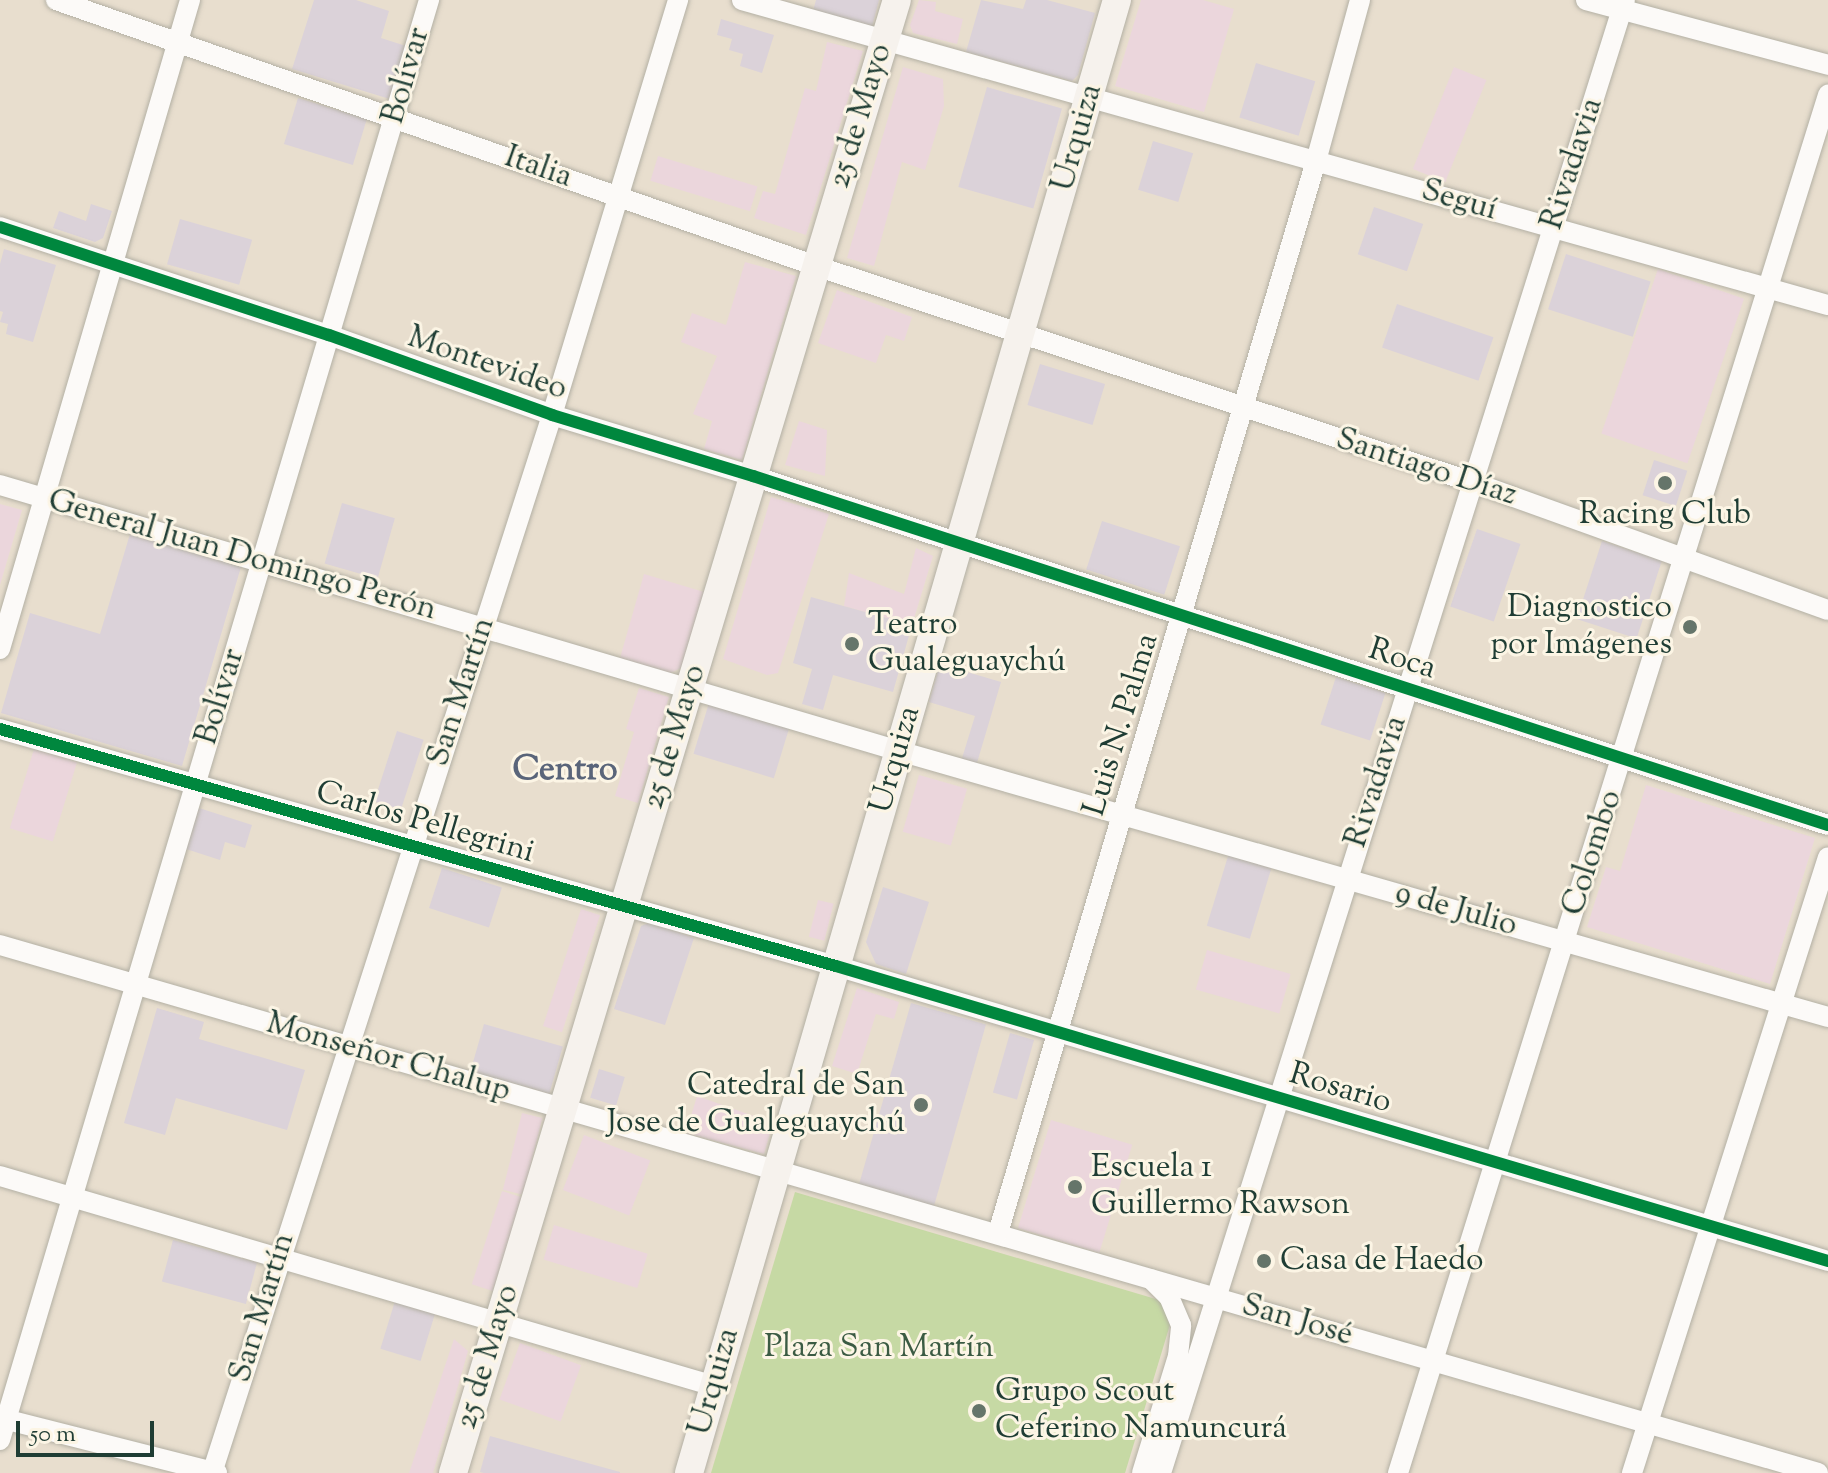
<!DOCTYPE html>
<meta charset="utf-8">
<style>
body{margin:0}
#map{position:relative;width:1828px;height:1473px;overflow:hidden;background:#e8dece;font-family:"Sorts Mill Goudy",serif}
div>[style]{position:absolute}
.built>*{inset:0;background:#ebd6dc;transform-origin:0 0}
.green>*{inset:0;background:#c6d9a4}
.building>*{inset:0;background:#dbd2d9;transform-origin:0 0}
.roads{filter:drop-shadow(0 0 2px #b3b0a4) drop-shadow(0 0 2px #b3b0a4)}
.street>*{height:20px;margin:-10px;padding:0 10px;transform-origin:10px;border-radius:10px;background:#fcfaf8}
.secondary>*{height:28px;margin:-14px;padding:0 14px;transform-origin:14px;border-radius:14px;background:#f6f2ed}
.cycleway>*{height:12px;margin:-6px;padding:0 6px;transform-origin:6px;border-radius:6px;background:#00873e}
.dots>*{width:22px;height:22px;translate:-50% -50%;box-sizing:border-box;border:4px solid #fcf5e5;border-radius:50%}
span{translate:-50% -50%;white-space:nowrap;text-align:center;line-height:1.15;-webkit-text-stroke:6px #fcf5e5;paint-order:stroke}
.street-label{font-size:32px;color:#1f3d34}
.poi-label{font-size:32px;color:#1f3d34}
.right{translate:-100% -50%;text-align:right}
.left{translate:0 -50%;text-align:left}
.park-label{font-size:32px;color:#3b5b43}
.neighbourhood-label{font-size:34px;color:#5a657a;font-weight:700}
.scale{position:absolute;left:16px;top:1421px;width:138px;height:36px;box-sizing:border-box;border:4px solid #1f3d34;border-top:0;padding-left:10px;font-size:24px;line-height:28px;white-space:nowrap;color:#1f3d34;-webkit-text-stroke:6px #fcf5e5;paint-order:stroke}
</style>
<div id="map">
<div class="built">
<i style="clip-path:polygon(919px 0,936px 2px,935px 11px,963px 19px,957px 44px,913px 33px,910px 25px)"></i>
<i style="clip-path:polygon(1141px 0,1203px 0,1234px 9px,1204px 112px,1115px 86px)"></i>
<i style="clip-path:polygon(827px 42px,863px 51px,806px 235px,754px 218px,763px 191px,775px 194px,805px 88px,816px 91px)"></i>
<i style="clip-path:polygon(903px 67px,943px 79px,944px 106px,925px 170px,902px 162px,874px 266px,847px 258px)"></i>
<i style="left:1454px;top:67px;width:35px;height:110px;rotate:22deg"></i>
<i style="left:658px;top:156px;width:104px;height:26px;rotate:17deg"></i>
<i style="clip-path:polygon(745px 262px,796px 276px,742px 460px,704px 449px,712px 421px,693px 414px,717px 356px,681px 342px,692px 313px,726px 325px)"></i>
<i style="left:1658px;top:269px;width:91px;height:174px;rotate:19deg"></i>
<i style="clip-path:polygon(837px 290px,912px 317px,904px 341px,886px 335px,876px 363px,818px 343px)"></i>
<i style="clip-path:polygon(799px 421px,827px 430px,825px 476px,785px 465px)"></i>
<i style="clip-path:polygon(771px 497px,829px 514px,778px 673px,767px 675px,723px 659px)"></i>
<i style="clip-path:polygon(0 504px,22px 510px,0 585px)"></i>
<i style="clip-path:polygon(916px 548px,933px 556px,912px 625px,844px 606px,849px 573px,904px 594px)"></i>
<i style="clip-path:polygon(644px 574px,704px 592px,681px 668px,668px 674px,620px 658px)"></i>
<i style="clip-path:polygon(639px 688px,669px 697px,638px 803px,615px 796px,634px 732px,626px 729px)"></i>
<i style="left:34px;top:749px;width:45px;height:83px;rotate:17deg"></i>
<i style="left:919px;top:775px;width:50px;height:59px;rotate:16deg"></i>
<i style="clip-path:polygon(1646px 785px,1815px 838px,1770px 984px,1587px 927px,1606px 867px,1620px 871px)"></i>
<i style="left:818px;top:900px;width:16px;height:38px;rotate:14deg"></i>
<i style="left:581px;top:909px;width:20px;height:123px;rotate:18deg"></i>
<i style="left:1207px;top:950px;width:87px;height:41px;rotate:16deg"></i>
<i style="clip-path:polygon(857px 988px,899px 1002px,894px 1019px,876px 1014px,857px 1074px,832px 1066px)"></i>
<i style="clip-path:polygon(697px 1096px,773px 1123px,764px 1154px,686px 1133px)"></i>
<i style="left:522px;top:1113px;width:21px;height:79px;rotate:14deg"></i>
<i style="left:1051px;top:1120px;width:85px;height:113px;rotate:17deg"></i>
<i style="left:584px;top:1135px;width:71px;height:59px;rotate:21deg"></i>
<i style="left:502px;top:1191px;width:22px;height:98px;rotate:18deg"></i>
<i style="left:554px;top:1225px;width:98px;height:36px;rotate:17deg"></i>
<i style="clip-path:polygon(454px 1339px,468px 1351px,433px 1473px,409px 1473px)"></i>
<i style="left:520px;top:1343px;width:65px;height:60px;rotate:20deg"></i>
</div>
<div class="green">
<i style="clip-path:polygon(795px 1192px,1176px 1305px,1125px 1473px,711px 1473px)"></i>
</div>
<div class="building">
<i style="clip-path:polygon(314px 0,356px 0,389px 11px,381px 38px,409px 47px,393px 100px,292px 69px)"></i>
<i style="clip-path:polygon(816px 0,879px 0,872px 27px,813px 11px)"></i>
<i style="clip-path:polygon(981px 0,1023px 9px,1026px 0,1047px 0,1095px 13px,1078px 75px,1072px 81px,966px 52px)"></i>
<i style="clip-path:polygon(721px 19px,774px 35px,762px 73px,740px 66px,743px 54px,729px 50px,732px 39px,717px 35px)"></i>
<i style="left:1256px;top:63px;width:62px;height:57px;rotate:17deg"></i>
<i style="left:987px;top:87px;width:78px;height:104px;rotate:16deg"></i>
<i style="left:298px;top:98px;width:72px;height:48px;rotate:17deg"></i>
<i style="left:1153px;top:141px;width:42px;height:51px;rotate:17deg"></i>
<i style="clip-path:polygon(91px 204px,112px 211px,103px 238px,95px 242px,53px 228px,59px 211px,86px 221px)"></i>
<i style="left:1374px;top:207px;width:52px;height:50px;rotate:19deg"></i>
<i style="left:180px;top:219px;width:75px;height:47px;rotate:16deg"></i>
<i style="clip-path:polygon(4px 249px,56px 265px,33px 342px,6px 334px,8px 324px,0 322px,3px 312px,0 311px,0 264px)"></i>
<i style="left:1566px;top:254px;width:89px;height:58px;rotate:18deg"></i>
<i style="left:1397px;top:304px;width:102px;height:46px;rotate:19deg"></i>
<i style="left:1040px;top:364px;width:68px;height:43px;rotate:17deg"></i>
<i style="left:1654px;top:460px;width:35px;height:37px;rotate:18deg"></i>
<i style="left:342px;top:503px;width:55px;height:63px;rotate:16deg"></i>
<i style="left:1102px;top:521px;width:82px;height:51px;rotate:18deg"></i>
<i style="left:1477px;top:529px;width:46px;height:82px;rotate:19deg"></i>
<i style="clip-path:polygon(130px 534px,241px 567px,182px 766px,1px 713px,30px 613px,100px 634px)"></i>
<i style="left:1602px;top:541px;width:63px;height:82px;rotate:18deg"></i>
<i style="clip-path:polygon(811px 597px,912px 625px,893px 692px,833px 675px,823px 710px,802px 704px,812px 669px,793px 663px)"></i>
<i style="clip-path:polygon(940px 664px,1001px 682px,974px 773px,959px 768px,975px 716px,929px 702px)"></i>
<i style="left:1336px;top:677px;width:52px;height:50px;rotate:18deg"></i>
<i style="left:709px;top:703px;width:84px;height:53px;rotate:17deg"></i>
<i style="left:397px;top:731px;width:28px;height:74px;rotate:18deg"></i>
<i style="clip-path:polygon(199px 808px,252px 825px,245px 848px,225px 842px,220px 860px,186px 849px)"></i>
<i style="left:1229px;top:853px;width:45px;height:76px;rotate:17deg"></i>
<i style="left:442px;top:868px;width:63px;height:42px;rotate:18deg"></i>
<i style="clip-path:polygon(883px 887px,929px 902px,906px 974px,876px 964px,866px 942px)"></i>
<i style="clip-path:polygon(651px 922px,694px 938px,665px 1025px,614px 1009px,641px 926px)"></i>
<i style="left:911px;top:1003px;width:78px;height:189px;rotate:16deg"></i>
<i style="clip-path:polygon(157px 1008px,204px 1022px,199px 1039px,305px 1070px,287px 1130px,176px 1098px,165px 1135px,124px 1123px)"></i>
<i style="left:484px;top:1024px;width:82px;height:49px;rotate:16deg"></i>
<i style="left:1010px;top:1033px;width:25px;height:62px;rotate:16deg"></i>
<i style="left:599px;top:1069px;width:27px;height:30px;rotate:17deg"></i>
<i style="left:173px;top:1240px;width:87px;height:43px;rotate:15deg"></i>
<i style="left:395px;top:1301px;width:42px;height:50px;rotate:17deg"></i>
<i style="clip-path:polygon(490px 1436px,620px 1472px,620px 1473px,484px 1473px,480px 1472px)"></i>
</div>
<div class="roads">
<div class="street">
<i style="left:56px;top:0;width:805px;rotate:19.29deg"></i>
<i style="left:816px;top:266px;width:691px;rotate:18.23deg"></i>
<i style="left:1472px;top:482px;width:378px;rotate:19.8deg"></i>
<i style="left:742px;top:0;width:1128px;rotate:15.69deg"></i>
<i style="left:1586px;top:0;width:251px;rotate:15deg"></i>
<i style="left:0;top:227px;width:346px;rotate:18.2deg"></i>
<i style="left:329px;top:335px;width:237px;rotate:19.7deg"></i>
<i style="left:552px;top:415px;width:210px;rotate:16.9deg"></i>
<i style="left:753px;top:476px;width:1130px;rotate:17.99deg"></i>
<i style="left:0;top:485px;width:938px;rotate:16.48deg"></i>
<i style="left:899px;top:751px;width:966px;rotate:15.98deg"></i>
<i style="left:0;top:649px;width:676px;rotate:-73.68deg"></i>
<i style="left:0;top:729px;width:869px;rotate:15.83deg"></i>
<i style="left:836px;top:966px;width:1035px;rotate:16.56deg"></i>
<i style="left:0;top:945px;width:1893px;rotate:16.19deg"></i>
<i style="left:0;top:1176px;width:744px;rotate:16.39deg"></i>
<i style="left:998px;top:1233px;width:1118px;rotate:-73.48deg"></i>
<i style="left:1316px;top:161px;width:167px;rotate:-74.7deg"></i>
<i style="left:0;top:1418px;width:224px;rotate:14.2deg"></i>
<i style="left:0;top:1440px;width:1503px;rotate:-73.41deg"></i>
<i style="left:212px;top:1473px;width:1111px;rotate:-72.18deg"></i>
<i style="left:552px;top:415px;width:434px;rotate:-73.1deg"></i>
<i style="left:1142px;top:1473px;width:122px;rotate:-72.9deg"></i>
<i style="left:1178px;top:1356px;width:31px;rotate:-84deg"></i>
<i style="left:1181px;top:1325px;width:30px;rotate:-113deg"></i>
<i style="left:1169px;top:1297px;width:25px;rotate:-135deg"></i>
<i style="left:1161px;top:1473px;width:1544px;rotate:-72.52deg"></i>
<i style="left:1398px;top:1473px;width:1444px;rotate:-72.67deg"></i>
<i style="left:1632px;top:1473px;width:646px;rotate:-72.35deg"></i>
</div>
<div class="secondary">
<i style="left:453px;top:1473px;width:1538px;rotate:-73.23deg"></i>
<i style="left:689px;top:1473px;width:1534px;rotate:-73.8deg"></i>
</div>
</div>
<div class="cycleway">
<i style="left:0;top:227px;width:346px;rotate:18.2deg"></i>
<i style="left:329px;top:335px;width:237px;rotate:19.7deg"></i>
<i style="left:552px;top:415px;width:210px;rotate:16.9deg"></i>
<i style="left:753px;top:476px;width:1130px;rotate:17.99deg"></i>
<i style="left:0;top:729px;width:869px;rotate:15.83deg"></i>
<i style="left:836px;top:966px;width:1035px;rotate:16.56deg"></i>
</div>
<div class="dots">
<i style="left:1665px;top:483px;background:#65756a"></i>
<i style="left:1690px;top:627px;background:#65756a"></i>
<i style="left:852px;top:644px;background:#65756a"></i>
<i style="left:921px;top:1105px;background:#65756a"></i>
<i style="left:1075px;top:1187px;background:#65756a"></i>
<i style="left:1264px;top:1261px;background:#65756a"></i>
<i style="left:979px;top:1411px;background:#65756a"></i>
</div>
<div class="street-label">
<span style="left:407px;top:76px;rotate:-74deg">Bolívar</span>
<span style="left:861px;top:116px;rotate:-73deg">25 de Mayo</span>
<span style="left:1078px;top:138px;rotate:-74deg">Urquiza</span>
<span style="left:1573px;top:164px;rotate:-72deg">Rivadavia</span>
<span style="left:538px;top:168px;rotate:19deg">Italia</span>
<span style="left:1459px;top:201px;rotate:16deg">Seguí</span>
<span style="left:487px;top:364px;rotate:19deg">Montevideo</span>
<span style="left:1426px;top:468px;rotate:18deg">Santiago Díaz</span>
<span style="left:242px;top:556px;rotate:16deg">General Juan Domingo Perón</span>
<span style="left:1402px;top:660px;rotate:18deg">Roca</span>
<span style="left:462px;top:692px;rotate:-72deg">San Martín</span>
<span style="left:221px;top:697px;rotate:-73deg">Bolívar</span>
<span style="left:1122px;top:725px;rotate:-73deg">Luis N. Palma</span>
<span style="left:675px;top:737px;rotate:-73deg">25 de Mayo</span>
<span style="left:896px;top:760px;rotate:-74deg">Urquiza</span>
<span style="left:1377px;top:782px;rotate:-72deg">Rivadavia</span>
<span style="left:425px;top:823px;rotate:16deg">Carlos Pellegrini</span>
<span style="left:1593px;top:853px;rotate:-72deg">Colombo</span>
<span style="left:1456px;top:910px;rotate:16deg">9 de Julio</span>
<span style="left:388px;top:1058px;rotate:16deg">Monseñor Chalup</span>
<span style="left:1340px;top:1089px;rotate:17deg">Rosario</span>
<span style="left:263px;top:1308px;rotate:-73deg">San Martín</span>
<span style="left:1297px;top:1321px;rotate:16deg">San José</span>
<span style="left:488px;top:1357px;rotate:-73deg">25 de Mayo</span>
<span style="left:715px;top:1382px;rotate:-74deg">Urquiza</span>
</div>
<div class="poi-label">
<span style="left:1665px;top:515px">Racing Club</span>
<span class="right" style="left:1672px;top:627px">Diagnostico<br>por Imágenes</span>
<span class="left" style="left:868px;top:644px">Teatro<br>Gualeguaychú</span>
<span class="right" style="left:905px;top:1105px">Catedral de San<br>Jose de Gualeguaychú</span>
<span class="left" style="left:1091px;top:1187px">Escuela 1<br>Guillermo Rawson</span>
<span class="left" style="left:1280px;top:1261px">Casa de Haedo</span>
<span class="left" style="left:995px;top:1411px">Grupo Scout<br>Ceferino Namuncurá</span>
</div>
<div class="park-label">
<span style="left:879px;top:1348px">Plaza San Martín</span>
</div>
<div class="neighbourhood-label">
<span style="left:565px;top:771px">Centro</span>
</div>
<div class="scale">50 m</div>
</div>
